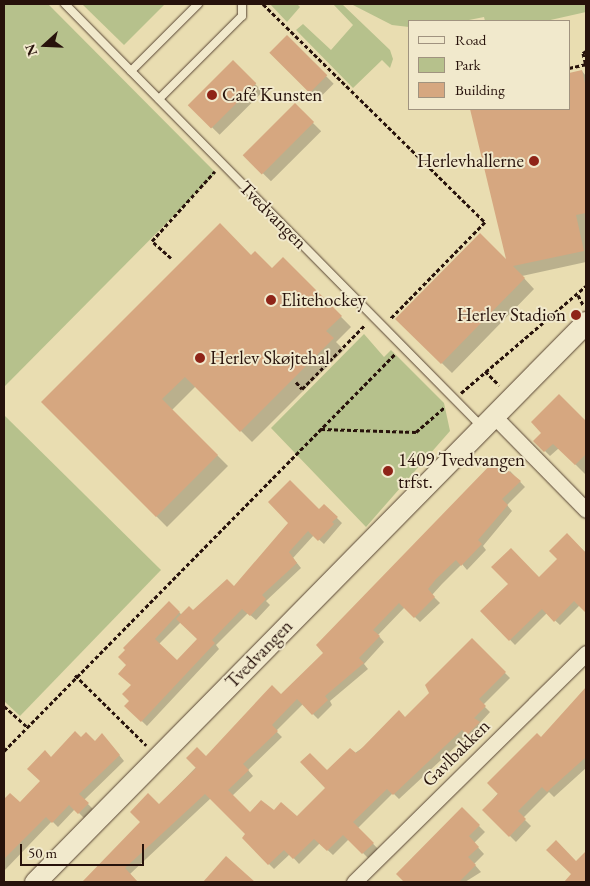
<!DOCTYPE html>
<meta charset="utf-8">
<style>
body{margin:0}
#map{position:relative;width:590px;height:886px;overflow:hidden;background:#e9ddb1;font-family:"EB Garamond",serif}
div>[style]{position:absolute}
.green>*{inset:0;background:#b6c18c}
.shadow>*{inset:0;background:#0003;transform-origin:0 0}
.building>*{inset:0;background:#d6a780;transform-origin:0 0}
.path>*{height:3px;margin-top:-1.5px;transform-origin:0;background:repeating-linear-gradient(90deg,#27120b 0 4px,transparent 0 6.5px)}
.roads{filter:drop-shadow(0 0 1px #584534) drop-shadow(0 0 1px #584534)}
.lane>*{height:8px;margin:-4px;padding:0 4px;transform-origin:4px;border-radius:4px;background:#f1e9cc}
.street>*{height:15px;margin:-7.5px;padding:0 7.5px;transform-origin:7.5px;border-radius:7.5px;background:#f1e9cc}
.secondary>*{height:21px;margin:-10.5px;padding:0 10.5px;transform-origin:10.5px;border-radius:10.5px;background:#f1e9cc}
.dots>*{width:14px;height:14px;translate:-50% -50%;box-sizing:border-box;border:2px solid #f1e9cc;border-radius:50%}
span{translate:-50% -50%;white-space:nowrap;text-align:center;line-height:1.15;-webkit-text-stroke:4px #f1e9cc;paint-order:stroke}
.poi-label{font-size:19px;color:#27120b}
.left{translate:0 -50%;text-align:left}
.right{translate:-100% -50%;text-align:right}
.street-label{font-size:19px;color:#27120b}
.frame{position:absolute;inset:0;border:5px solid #27120b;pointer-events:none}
.legend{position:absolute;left:408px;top:20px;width:162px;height:90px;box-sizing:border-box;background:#f1e9cc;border:1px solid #a0937f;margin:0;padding:6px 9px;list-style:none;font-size:15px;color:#27120b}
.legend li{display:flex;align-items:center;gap:10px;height:25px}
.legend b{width:25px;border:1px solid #a0937f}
.north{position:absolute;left:20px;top:20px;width:50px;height:50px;-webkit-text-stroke:4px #f1e9cc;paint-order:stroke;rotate:250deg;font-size:14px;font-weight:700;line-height:20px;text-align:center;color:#27120b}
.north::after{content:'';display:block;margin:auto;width:18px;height:22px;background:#27120b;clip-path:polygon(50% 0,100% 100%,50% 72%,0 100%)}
.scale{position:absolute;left:20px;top:844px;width:124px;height:22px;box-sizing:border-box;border:2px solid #27120b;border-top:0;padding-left:6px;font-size:15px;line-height:18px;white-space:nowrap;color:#27120b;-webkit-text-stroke:4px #f1e9cc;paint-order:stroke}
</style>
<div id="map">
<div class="green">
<i style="clip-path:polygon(4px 4px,48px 4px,216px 173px,4px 387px)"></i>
<i style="clip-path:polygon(82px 4px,165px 4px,124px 45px)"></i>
<i style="clip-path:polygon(270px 4px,297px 4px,300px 7px,287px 22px)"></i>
<i style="clip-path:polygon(333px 4px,342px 4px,390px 50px,393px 59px,390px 68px,382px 60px,353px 88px,296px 30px,303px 24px,331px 50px,353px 25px)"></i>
<i style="clip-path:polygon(351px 4px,586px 4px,586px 12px,546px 21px,485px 21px,484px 17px,464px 21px,409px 21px,409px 27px,392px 25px)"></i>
<i style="clip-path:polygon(364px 334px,384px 357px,391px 350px,444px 403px,450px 431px,366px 527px,271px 428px)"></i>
<i style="clip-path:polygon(4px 415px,161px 570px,20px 716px,4px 701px)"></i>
</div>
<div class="shadow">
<i style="left:287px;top:37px;width:66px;height:23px;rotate:45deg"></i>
<i style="left:233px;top:62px;width:42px;height:61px;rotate:45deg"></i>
<i style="clip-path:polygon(582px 71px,586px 76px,586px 262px,522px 276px,534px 289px,452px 373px,397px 319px,508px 263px,471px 109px,569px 109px,569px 74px)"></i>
<i style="left:295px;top:105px;width:37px;height:71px;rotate:45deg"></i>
<i style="clip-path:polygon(251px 257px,272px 270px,283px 258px,351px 327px,336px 342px,344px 350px,252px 442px,196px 386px,172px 410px,228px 466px,167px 527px,43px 402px)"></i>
<i style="clip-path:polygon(559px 396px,586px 423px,586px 475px,559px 448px,550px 456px,535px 441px,543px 433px)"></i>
<i style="clip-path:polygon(510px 471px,525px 487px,507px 505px,512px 511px,483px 546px,486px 550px,467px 570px,462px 564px,442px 584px,432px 595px,440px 603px,420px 622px,405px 607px,378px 635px,384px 642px,364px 664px,368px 669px,330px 701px,332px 705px,318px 719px,303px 704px,276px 731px,282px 737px,248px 770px,253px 776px,232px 796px,250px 813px,274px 811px,297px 818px,327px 788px,327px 772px,405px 719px,430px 694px,472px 640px,510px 678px,483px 705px,490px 712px,479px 724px,484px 728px,473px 739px,468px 735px,399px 799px,393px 793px,358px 828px,378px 849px,368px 858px,349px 839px,333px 855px,320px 843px,299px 864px,290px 854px,274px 869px,243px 838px,247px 834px,211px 798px,130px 874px,137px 882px,84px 882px,206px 757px,281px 696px)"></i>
<i style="clip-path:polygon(evenodd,324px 505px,342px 523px,324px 544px,314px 535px,293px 558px,301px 568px,266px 601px,270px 605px,256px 620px,248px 613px,216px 645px,219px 649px,147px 726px,126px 706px,131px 701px,132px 686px,169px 603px,182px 615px,193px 612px,234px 588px,324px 505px,181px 622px,199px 639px,177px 661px,159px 644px,181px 622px)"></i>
<i style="clip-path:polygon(567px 535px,586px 553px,586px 611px,580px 605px,560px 625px,547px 613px,515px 645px,482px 611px,539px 578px,559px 559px)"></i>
<i style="clip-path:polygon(586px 688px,586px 768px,554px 797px,549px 792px,523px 818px,531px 826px,516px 842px,484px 810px)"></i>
<i style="clip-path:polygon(81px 739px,95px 743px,107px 740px,124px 761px,84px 800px,93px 809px,84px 818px,75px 809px,58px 827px,52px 821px,4px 871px,4px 830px,12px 821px,4px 813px,4px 801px,10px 794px,20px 804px,42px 781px,51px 758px)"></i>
<i style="clip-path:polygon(462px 809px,485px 832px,474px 843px,484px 854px,474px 864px,481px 872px,465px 882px,406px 882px,398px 874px)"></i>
</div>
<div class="building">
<i style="left:287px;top:35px;width:57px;height:25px;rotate:45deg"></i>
<i style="left:233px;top:60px;width:33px;height:64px;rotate:45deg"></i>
<i style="clip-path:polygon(582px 70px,586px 88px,586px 213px,576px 215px,584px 251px,513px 266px,525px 278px,441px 364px,395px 319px,480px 233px,506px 259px,470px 109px,569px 109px,569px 73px)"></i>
<i style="left:295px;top:103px;width:27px;height:74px;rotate:45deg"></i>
<i style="clip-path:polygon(220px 223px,251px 255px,255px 251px,272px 268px,283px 257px,342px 316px,326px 331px,334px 338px,240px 432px,185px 377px,162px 399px,218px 455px,156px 517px,41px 402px)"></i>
<i style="clip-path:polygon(559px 394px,586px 421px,586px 454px,575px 465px,553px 444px,544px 452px,533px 441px,541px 433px,531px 422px)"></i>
<i style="clip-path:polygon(495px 460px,521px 481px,502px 499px,508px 505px,478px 540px,482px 544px,461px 566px,456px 560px,436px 579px,428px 589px,435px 597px,414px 618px,399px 603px,373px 630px,380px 636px,359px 658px,364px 663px,325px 696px,328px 700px,312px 715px,297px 699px,272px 725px,278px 731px,243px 764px,249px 770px,228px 790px,250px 812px,261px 800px,274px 810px,281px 802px,297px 816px,325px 788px,300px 762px,310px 753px,327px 770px,350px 748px,356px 753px,360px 750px,399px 710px,405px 717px,429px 693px,425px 685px,472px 638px,506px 672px,479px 699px,486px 706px,474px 718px,480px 722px,467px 735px,462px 730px,393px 795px,387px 789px,353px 822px,374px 843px,362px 854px,343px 835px,327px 851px,314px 839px,293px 859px,284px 850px,268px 865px,242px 838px,245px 834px,205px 794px,125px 868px,138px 882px,82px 882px,140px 822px,130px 812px,148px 793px,159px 804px,196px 768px,186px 758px,197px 747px,206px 756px,272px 685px,281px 694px,323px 653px,316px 645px)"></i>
<i style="clip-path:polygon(290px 480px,319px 509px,324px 504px,338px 517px,332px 522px,334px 524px,318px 541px,308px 531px,289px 552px,297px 563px,262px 595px,266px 599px,250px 616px,242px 609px,212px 640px,215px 643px,141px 722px,124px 706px,129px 701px,122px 694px,131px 685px,118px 674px,126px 665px,118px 657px,125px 650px,123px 648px,169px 601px,180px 612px,155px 639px,177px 660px,197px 639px,176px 619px,189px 606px,193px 610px,227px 579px,234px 586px,288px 523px,268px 502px)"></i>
<i style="clip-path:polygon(567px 533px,586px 553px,586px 613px,574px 601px,554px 622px,542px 609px,509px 641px,480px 611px,508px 584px,491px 567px,511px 548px,539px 577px,557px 559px,549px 551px)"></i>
<i style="clip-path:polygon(586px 687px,586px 757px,547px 792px,542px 787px,518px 811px,526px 819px,509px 837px,482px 810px,498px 794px,487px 783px,537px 733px,541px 737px)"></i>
<i style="clip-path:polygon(75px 731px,81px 737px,86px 732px,95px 741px,102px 733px,120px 755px,79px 794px,89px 803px,78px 814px,69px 805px,52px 823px,46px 817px,4px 859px,4px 799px,10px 793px,20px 802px,40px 781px,27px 769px,45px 750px,51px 757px)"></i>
<i style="clip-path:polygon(462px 807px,480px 825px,469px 836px,479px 847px,468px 857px,476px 865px,459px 882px,404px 882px,396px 874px)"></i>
<i style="clip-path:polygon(556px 840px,576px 861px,586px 851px,586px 882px,564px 882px,571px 874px,546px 850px)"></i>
<i style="clip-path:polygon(226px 856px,255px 882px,203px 882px)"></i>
</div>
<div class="path">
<i style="left:263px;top:4px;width:311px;rotate:44.5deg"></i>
<i style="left:485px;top:222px;width:136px;rotate:134.4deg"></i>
<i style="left:586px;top:51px;width:4px;rotate:146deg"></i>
<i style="left:583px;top:53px;width:13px;rotate:77deg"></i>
<i style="left:569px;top:68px;width:17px;rotate:-13deg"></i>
<i style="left:171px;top:258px;width:25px;rotate:-138deg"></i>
<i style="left:152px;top:241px;width:94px;rotate:-48deg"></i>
<i style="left:578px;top:295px;width:11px;rotate:63deg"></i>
<i style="left:485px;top:371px;width:20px;rotate:45deg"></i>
<i style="left:296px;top:382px;width:9px;rotate:49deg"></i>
<i style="left:302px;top:389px;width:90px;rotate:-45.5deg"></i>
<i style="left:461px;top:393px;width:165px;rotate:-40.6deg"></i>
<i style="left:321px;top:429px;width:95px;rotate:1.8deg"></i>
<i style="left:416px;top:432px;width:38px;rotate:-41deg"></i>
<i style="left:75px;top:675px;width:100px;rotate:44.6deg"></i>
<i style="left:4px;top:706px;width:31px;rotate:42deg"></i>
<i style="left:4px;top:751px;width:557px;rotate:-45.44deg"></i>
</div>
<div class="roads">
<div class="lane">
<i style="left:65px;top:4px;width:593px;rotate:45.41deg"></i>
<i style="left:131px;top:71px;width:95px;rotate:-45deg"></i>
<i style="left:159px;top:99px;width:117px;rotate:-45deg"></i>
<i style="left:242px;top:16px;width:12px;rotate:-90deg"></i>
</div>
<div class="street">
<i style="left:492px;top:414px;width:134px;rotate:45.6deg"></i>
<i style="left:354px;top:882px;width:326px;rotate:-44.6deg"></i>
</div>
<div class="secondary">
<i style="left:35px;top:882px;width:786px;rotate:-45.46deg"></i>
</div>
</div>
<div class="dots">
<i style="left:212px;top:95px;background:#8f2418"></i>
<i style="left:534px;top:161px;background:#8f2418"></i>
<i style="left:271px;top:300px;background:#8f2418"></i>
<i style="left:576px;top:315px;background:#8f2418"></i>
<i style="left:200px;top:358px;background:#8f2418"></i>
<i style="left:388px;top:471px;background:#8f2418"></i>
</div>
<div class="poi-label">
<span class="left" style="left:222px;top:95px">Café Kunsten</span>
<span class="right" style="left:524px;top:161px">Herlevhallerne</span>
<span class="left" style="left:281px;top:300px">Elitehockey</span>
<span class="right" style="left:566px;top:315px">Herlev Stadion</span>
<span class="left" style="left:210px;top:358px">Herlev Skøjtehal</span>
<span class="left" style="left:398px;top:471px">1409 Tvedvangen<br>trfst.</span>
</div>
<div class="street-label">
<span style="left:273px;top:215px;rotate:45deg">Tvedvangen</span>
<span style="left:259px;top:654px;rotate:-46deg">Tvedvangen</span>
<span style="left:456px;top:753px;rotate:-45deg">Gavlbakken</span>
</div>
<div class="frame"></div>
<ul class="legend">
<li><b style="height:6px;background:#f1e9cc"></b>Road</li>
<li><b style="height:14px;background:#b6c18c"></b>Park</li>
<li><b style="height:14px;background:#d6a780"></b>Building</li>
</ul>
<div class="north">N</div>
<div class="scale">50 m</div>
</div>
